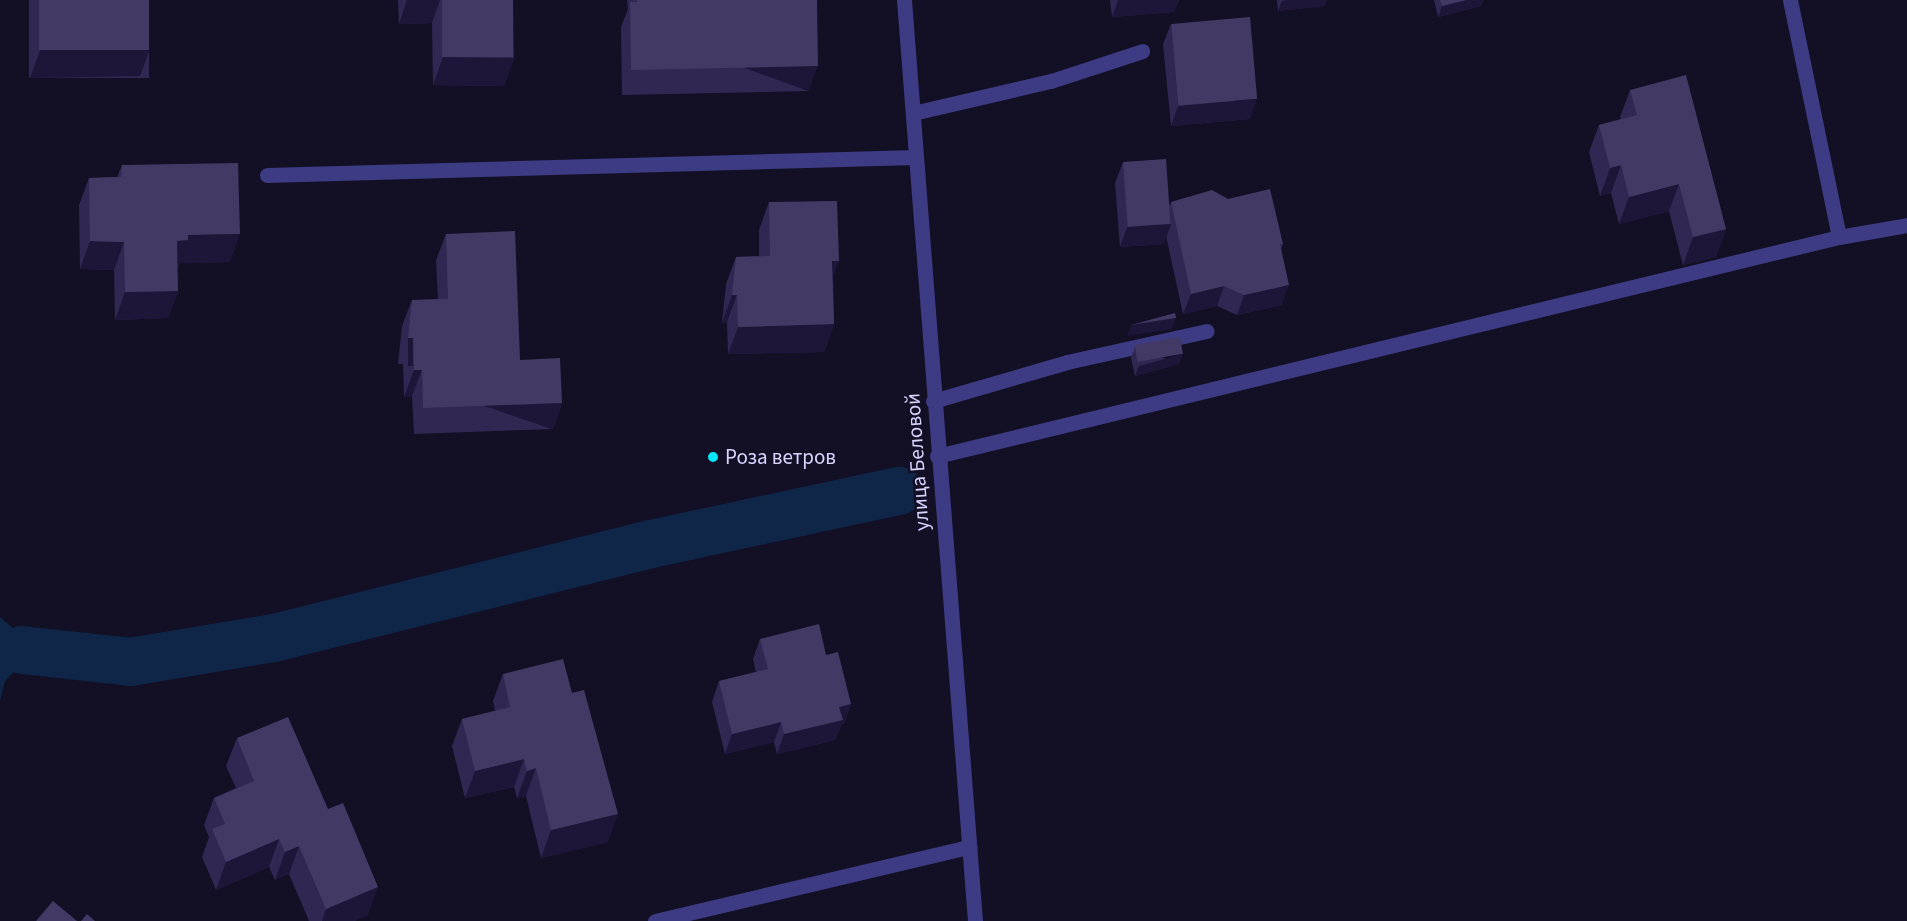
<!DOCTYPE html>
<meta charset="utf-8">
<style>
body{margin:0}
#map{position:relative;width:1907px;height:921px;overflow:hidden;background:#130f25;font-family:"Source Sans 3",sans-serif}
div>[style]{position:absolute}
.water>*{inset:0;background:#0f2649}
.canal>*{height:48px;margin:-24px;padding:0 24px;transform-origin:24px;border-radius:24px;background:#0f2649}
.lane>*{height:15px;margin:-7.5px;padding:0 7.5px;transform-origin:7.5px;border-radius:7.5px;background:#3d3b83}
.street>*{height:15px;margin:-7.5px;padding:0 7.5px;transform-origin:7.5px;border-radius:7.5px;background:#3d3b83}
.wall>*{inset:0;background:#302853;transform-origin:0 0}
.shaded-wall>*{inset:0;background:#1d1639;transform-origin:0 0}
.building>*{inset:0;background:#423a65;transform-origin:0 0}
.dots>*{width:16px;height:16px;translate:-50% -50%;box-sizing:border-box;border:3px solid #130f25;border-radius:50%}
span{translate:-50% -50%;white-space:nowrap;text-align:center;line-height:1.15;-webkit-text-stroke:5px #130f25;paint-order:stroke}
.poi-label{font-size:21px;color:#d8d4fe}
.left{translate:0 -50%;text-align:left}
.street-label{font-size:21px;color:#d8d4fe}
</style>
<div id="map">
<div class="water">
<i style="clip-path:polygon(0 617px,22px 636px,20px 666px,5px 681px,0 700px)"></i>
</div>
<div class="canal">
<i style="left:22px;top:650px;width:109px;rotate:6.3deg"></i>
<i style="left:130px;top:662px;width:146px;rotate:-9.5deg"></i>
<i style="left:274px;top:638px;width:389px;rotate:-14deg"></i>
<i style="left:651px;top:544px;width:254px;rotate:-12.1deg"></i>
</div>
<div class="lane">
<i style="left:1790px;top:0;width:242px;rotate:78.3deg"></i>
<i style="left:913px;top:113px;width:142px;rotate:-13.1deg"></i>
<i style="left:1051px;top:81px;width:96px;rotate:-18.2deg"></i>
<i style="left:933px;top:401px;width:140px;rotate:-16.2deg"></i>
<i style="left:1067px;top:362px;width:143px;rotate:-12.5deg"></i>
<i style="left:937px;top:456px;width:928px;rotate:-13.65deg"></i>
<i style="left:1839px;top:237px;width:69px;rotate:-10deg"></i>
</div>
<div class="street">
<i style="left:904px;top:0;width:924px;rotate:85.59deg"></i>
<i style="left:267px;top:175px;width:649px;rotate:-1.59deg"></i>
<i style="left:655px;top:921px;width:323px;rotate:-13.3deg"></i>
</div>
<div class="wall">
<i style="left:29px;top:0;width:120px;height:78px"></i>
<i style="clip-path:polygon(398px 0,513px 0,514px 58px,504px 86px,433px 85px,432px 23px,399px 24px)"></i>
<i style="clip-path:polygon(627px 0,817px 0,809px 91px,622px 95px,621px 27px,628px 9px)"></i>
<i style="clip-path:polygon(1110px 0,1179px 0,1174px 12px,1112px 17px)"></i>
<i style="clip-path:polygon(1277px 0,1327px 0,1324px 6px,1278px 11px)"></i>
<i style="clip-path:polygon(1434px 0,1483px 0,1481px 6px,1438px 17px)"></i>
<i style="clip-path:polygon(1171px 24px,1250px 119px,1171px 126px,1163px 44px)"></i>
<i style="clip-path:polygon(1630px 90px,1726px 229px,1716px 257px,1683px 265px,1669px 211px,1619px 224px,1611px 193px,1600px 196px,1589px 152px,1599px 125px,1621px 119px,1620px 117px)"></i>
<i style="clip-path:polygon(1123px 162px,1170px 205px,1171px 202px,1283px 244px,1281px 249px,1282px 305px,1237px 315px,1217px 306px,1183px 314px,1166px 236px,1164px 244px,1120px 247px,1115px 183px)"></i>
<i style="clip-path:polygon(122px 165px,230px 262px,180px 263px,177px 268px,178px 291px,168px 318px,115px 320px,114px 270px,80px 269px,79px 205px,89px 178px,117px 177px)"></i>
<i style="clip-path:polygon(769px 202px,833px 278px,834px 324px,824px 352px,728px 354px,727px 322px,722px 323px,726px 284px,736px 257px,759px 256px,759px 230px)"></i>
<i style="clip-path:polygon(446px 234px,520px 360px,562px 403px,553px 429px,414px 434px,412px 396px,404px 397px,403px 364px,398px 364px,402px 326px,412px 300px,438px 299px,436px 260px)"></i>
<i style="clip-path:polygon(1135px 347px,1179px 364px,1135px 376px,1131px 358px)"></i>
<i style="clip-path:polygon(760px 639px,826px 655px,851px 704px,844px 724px,841px 725px,835px 740px,777px 754px,774px 742px,725px 754px,712px 702px,719px 681px,756px 672px,753px 659px)"></i>
<i style="clip-path:polygon(503px 674px,608px 842px,541px 858px,526px 796px,517px 798px,514px 787px,465px 798px,452px 746px,462px 719px,495px 711px,493px 701px)"></i>
<i style="clip-path:polygon(237px 738px,368px 915px,354px 921px,309px 921px,289px 874px,275px 880px,269px 867px,216px 890px,202px 857px,209px 837px,204px 825px,214px 798px,236px 788px,226px 766px)"></i>
</div>
<div class="shaded-wall">
<i style="clip-path:polygon(407px 0,440px 0,432px 23px,399px 24px)"></i>
<i style="clip-path:polygon(1118px 0,1179px 0,1174px 12px,1112px 17px)"></i>
<i style="clip-path:polygon(1288px 0,1327px 0,1324px 6px,1278px 11px,1282px 1px)"></i>
<i style="clip-path:polygon(1466px 0,1483px 0,1481px 6px,1438px 17px,1442px 6px)"></i>
<i style="clip-path:polygon(150px 49px,140px 76px,30px 78px,40px 50px)"></i>
<i style="clip-path:polygon(443px 57px,514px 58px,504px 86px,433px 85px)"></i>
<i style="left:818px;top:66px;width:27px;height:187px;rotate:110deg"></i>
<i style="clip-path:polygon(1257px 99px,1250px 119px,1171px 126px,1178px 106px)"></i>
<i style="clip-path:polygon(1621px 165px,1611px 193px,1600px 196px,1610px 168px)"></i>
<i style="clip-path:polygon(1679px 184px,1669px 211px,1619px 224px,1629px 197px)"></i>
<i style="clip-path:polygon(1171px 224px,1164px 244px,1120px 247px,1127px 227px)"></i>
<i style="clip-path:polygon(1726px 229px,1716px 257px,1683px 265px,1693px 237px)"></i>
<i style="clip-path:polygon(240px 234px,230px 262px,180px 263px,178px 268px,167px 268px,177px 241px,188px 235px)"></i>
<i style="clip-path:polygon(90px 241px,124px 242px,114px 270px,80px 269px)"></i>
<i style="clip-path:polygon(832px 261px,839px 261px,829px 289px)"></i>
<i style="clip-path:polygon(1289px 285px,1282px 305px,1237px 315px,1244px 295px)"></i>
<i style="clip-path:polygon(1224px 286px,1217px 306px,1183px 314px,1191px 294px)"></i>
<i style="clip-path:polygon(178px 291px,168px 318px,115px 320px,125px 292px)"></i>
<i style="clip-path:polygon(732px 295px,737px 295px,727px 322px,722px 323px)"></i>
<i style="clip-path:polygon(1176px 318px,1172px 329px,1127px 336px,1131px 325px)"></i>
<i style="clip-path:polygon(834px 324px,824px 352px,728px 354px,738px 327px)"></i>
<i style="left:408px;top:338px;width:5px;height:28px"></i>
<i style="clip-path:polygon(1183px 354px,1179px 364px,1135px 376px,1139px 366px)"></i>
<i style="clip-path:polygon(414px 370px,422px 370px,412px 396px,404px 397px)"></i>
<i style="left:562px;top:403px;width:28px;height:139px;rotate:109deg"></i>
<i style="clip-path:polygon(851px 704px,844px 724px,841px 725px,835px 740px,777px 754px,784px 734px,839px 707px)"></i>
<i style="clip-path:polygon(781px 722px,774px 742px,725px 754px,732px 734px)"></i>
<i style="clip-path:polygon(524px 759px,514px 787px,465px 798px,475px 771px)"></i>
<i style="clip-path:polygon(536px 768px,526px 796px,517px 798px,527px 771px)"></i>
<i style="clip-path:polygon(618px 814px,608px 842px,541px 858px,551px 830px)"></i>
<i style="clip-path:polygon(279px 839px,269px 867px,216px 890px,226px 862px)"></i>
<i style="clip-path:polygon(299px 846px,289px 874px,275px 880px,285px 852px)"></i>
<i style="clip-path:polygon(378px 887px,368px 915px,354px 921px,322px 921px,326px 909px)"></i>
</div>
<div class="building">
<i style="left:39px;top:0;width:110px;height:50px"></i>
<i style="left:442px;top:0;width:71px;height:57px"></i>
<i style="clip-path:polygon(637px 0,817px 0,818px 66px,631px 70px,630px 2px,637px 2px)"></i>
<i style="clip-path:polygon(1440px 0,1466px 0,1442px 6px)"></i>
<i style="left:1250px;top:17px;width:82px;height:79px;rotate:85deg"></i>
<i style="clip-path:polygon(1686px 75px,1726px 229px,1693px 237px,1679px 184px,1629px 197px,1621px 165px,1610px 168px,1599px 125px,1637px 115px,1630px 90px)"></i>
<i style="left:1166px;top:159px;width:65px;height:43px;rotate:86deg"></i>
<i style="clip-path:polygon(238px 163px,240px 234px,188px 235px,188px 240px,177px 241px,178px 291px,125px 292px,124px 242px,90px 241px,89px 178px,121px 177px,122px 165px)"></i>
<i style="clip-path:polygon(1270px 189px,1283px 244px,1280px 244px,1289px 285px,1244px 295px,1224px 286px,1191px 294px,1171px 202px,1212px 190px,1228px 199px)"></i>
<i style="clip-path:polygon(837px 201px,839px 261px,832px 261px,834px 324px,738px 327px,737px 295px,732px 295px,736px 257px,770px 256px,769px 202px)"></i>
<i style="clip-path:polygon(515px 231px,520px 360px,560px 358px,562px 403px,423px 408px,422px 370px,414px 370px,413px 338px,408px 338px,412px 300px,448px 299px,446px 234px)"></i>
<i style="clip-path:polygon(1175px 313px,1176px 318px,1131px 325px)"></i>
<i style="left:1180px;top:337px;width:17px;height:46px;rotate:80deg"></i>
<i style="clip-path:polygon(819px 624px,826px 655px,838px 652px,851px 704px,839px 707px,843px 720px,784px 734px,781px 722px,732px 734px,719px 681px,768px 669px,760px 639px)"></i>
<i style="clip-path:polygon(563px 659px,572px 693px,584px 690px,618px 814px,551px 830px,536px 768px,527px 771px,524px 759px,475px 771px,462px 719px,510px 707px,503px 674px)"></i>
<i style="clip-path:polygon(288px 717px,328px 809px,343px 803px,378px 887px,326px 909px,299px 846px,285px 852px,279px 839px,226px 862px,212px 829px,225px 824px,214px 798px,254px 781px,237px 738px)"></i>
<i style="clip-path:polygon(53px 901px,77px 921px,36px 921px)"></i>
<i style="clip-path:polygon(87px 914px,95px 921px,81px 921px)"></i>
</div>
<div class="dots">
<i style="left:713px;top:457px;background:#04e5fa"></i>
</div>
<div class="poi-label">
<span class="left" style="left:725px;top:457px">Роза ветров</span>
</div>
<div class="street-label">
<span style="left:917px;top:462px;rotate:-94deg">улица Беловой</span>
</div>
</div>
